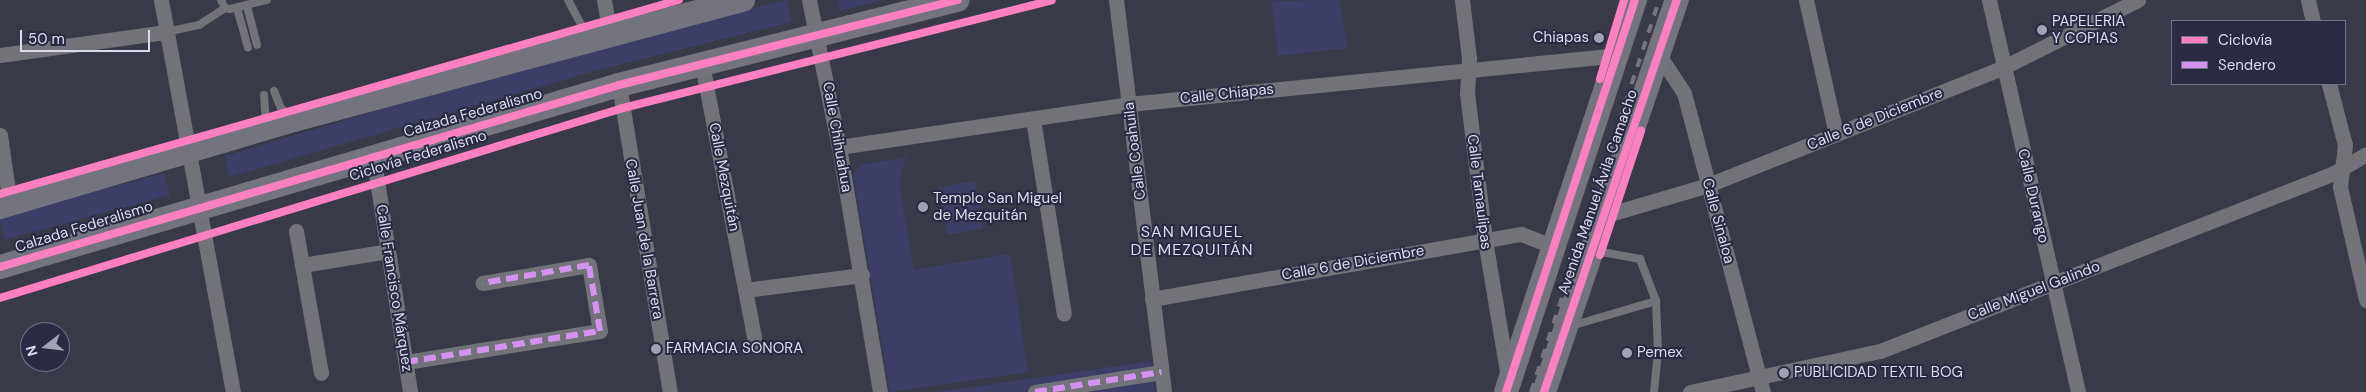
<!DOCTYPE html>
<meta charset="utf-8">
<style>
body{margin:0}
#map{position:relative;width:2366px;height:392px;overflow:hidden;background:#393a48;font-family:"DM Sans",sans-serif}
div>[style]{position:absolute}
.green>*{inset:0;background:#3c3e65;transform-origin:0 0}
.lane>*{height:8px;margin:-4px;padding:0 4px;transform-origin:4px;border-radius:4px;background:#727378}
.street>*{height:15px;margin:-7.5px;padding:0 7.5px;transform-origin:7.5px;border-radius:7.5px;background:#727378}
.primary>*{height:24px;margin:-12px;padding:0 12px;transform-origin:12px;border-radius:12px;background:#73747d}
.rail>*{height:4px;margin-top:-2px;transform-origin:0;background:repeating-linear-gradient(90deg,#74757d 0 9px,transparent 0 18px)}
.quiet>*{height:6px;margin-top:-3px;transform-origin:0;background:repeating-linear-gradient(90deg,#d193ec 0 12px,transparent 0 18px)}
.cycleway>*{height:8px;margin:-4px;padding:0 4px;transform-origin:4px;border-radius:4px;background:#ff80c0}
.dots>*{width:14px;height:14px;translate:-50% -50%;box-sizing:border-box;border:2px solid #292b43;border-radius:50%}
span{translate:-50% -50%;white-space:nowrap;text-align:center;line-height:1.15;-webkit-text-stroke:4px #292b43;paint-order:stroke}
.poi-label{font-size:15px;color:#d9dbeb}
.left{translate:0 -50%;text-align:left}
.right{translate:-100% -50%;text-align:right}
.street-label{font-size:15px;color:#d9dbeb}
.neighbourhood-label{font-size:16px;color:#d9dbeb;letter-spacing:1px}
.legend{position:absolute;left:2171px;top:20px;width:175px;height:65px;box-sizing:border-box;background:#292b43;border:1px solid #6f7186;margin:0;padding:6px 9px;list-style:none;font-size:15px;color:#d9dbeb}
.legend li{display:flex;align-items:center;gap:10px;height:25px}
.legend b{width:25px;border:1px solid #6f7186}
.north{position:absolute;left:20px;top:322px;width:50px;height:50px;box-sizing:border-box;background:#292b43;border:1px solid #6f7186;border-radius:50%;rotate:254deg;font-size:14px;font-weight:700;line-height:20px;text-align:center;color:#d9dbeb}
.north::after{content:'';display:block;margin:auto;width:18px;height:22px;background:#a1a3b2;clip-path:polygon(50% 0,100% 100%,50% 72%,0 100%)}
.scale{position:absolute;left:20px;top:30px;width:130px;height:22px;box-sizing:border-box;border:2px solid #d9dbeb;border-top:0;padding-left:6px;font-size:15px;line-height:18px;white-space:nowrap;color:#d9dbeb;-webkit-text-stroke:4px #292b43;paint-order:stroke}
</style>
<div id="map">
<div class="green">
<i style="clip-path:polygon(787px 0,792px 22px,594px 71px,229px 177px,225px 156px,588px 48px)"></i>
<i style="clip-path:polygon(838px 0,884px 0,840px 11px)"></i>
<i style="clip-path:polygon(1339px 0,1348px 48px,1278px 56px,1271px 1px)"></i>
<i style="clip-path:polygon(906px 157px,899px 182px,914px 270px,1010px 254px,1028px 372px,890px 392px,853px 174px,860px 165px)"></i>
<i style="left:164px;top:173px;width:23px;height:171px;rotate:75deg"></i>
<i style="left:975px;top:181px;width:48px;height:37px;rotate:80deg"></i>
<i style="clip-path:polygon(1151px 361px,1155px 392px,939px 392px)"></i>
</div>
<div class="lane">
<i style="left:221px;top:0;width:9px;rotate:63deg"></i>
<i style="left:225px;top:8px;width:5px;rotate:11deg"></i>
<i style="left:230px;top:9px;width:38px;rotate:-14deg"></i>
<i style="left:568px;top:0;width:44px;rotate:61.7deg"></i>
<i style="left:247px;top:6px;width:40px;rotate:75.6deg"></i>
<i style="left:237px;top:8px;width:41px;rotate:74.6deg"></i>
<i style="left:166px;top:32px;width:34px;rotate:-12deg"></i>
<i style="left:199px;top:25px;width:31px;rotate:-33deg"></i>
<i style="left:274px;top:91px;width:18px;rotate:68deg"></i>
<i style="left:281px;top:108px;width:13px;rotate:42deg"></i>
<i style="left:264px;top:95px;width:29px;rotate:86deg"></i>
<i style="left:1596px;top:251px;width:45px;rotate:10.3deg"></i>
<i style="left:1640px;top:259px;width:45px;rotate:69.1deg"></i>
<i style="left:1656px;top:301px;width:50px;rotate:87.7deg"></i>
<i style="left:1658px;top:351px;width:41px;rotate:95.6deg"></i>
<i style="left:1571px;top:326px;width:89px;rotate:-16.4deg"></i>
</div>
<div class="street">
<i style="left:161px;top:0;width:399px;rotate:79.6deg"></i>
<i style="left:604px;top:0;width:34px;rotate:80deg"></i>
<i style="left:809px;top:0;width:150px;rotate:78.5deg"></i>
<i style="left:839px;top:147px;width:248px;rotate:80.5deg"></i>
<i style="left:1116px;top:0;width:395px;rotate:83deg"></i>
<i style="left:1462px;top:0;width:58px;rotate:83.1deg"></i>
<i style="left:1469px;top:58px;width:35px;rotate:93deg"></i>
<i style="left:1467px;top:93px;width:148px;rotate:83deg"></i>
<i style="left:1485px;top:240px;width:139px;rotate:80.5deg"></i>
<i style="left:1806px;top:0;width:137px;rotate:77.4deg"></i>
<i style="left:1989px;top:0;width:402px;rotate:77.2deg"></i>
<i style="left:2308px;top:0;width:22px;rotate:77deg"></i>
<i style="left:0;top:55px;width:168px;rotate:-7.9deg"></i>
<i style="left:1659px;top:55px;width:45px;rotate:56.7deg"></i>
<i style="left:1684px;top:93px;width:309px;rotate:75.2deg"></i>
<i style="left:702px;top:64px;width:288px;rotate:79.2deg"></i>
<i style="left:2329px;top:84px;width:63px;rotate:75.3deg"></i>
<i style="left:2345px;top:145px;width:42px;rotate:96.8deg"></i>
<i style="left:2340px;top:187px;width:116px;rotate:77deg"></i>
<i style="left:619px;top:85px;width:311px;rotate:80.6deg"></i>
<i style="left:1033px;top:119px;width:197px;rotate:81deg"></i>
<i style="left:0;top:135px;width:70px;rotate:81.8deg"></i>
<i style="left:839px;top:147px;width:293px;rotate:-8.4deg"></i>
<i style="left:1129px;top:104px;width:490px;rotate:-5.7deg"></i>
<i style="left:373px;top:155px;width:240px;rotate:81.1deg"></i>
<i style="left:1603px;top:216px;width:109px;rotate:-16.4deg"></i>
<i style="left:1708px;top:185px;width:319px;rotate:-21.7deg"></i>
<i style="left:2004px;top:67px;width:150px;rotate:-26.6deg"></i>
<i style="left:296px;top:231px;width:144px;rotate:80deg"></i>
<i style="left:302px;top:265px;width:87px;rotate:-9.2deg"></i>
<i style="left:745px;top:290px;width:118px;rotate:-7.3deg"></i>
<i style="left:1152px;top:299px;width:375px;rotate:-10deg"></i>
<i style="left:1521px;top:234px;width:34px;rotate:21deg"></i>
<i style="left:406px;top:362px;width:196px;rotate:-9.1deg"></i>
<i style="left:600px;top:331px;width:67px;rotate:-99.5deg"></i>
<i style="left:589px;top:265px;width:108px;rotate:170.4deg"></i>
<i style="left:1035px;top:392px;width:128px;rotate:-9deg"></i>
<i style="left:1690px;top:392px;width:194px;rotate:-12.2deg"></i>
<i style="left:1880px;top:351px;width:485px;rotate:-21.4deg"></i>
<i style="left:2332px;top:174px;width:39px;rotate:-30deg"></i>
</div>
<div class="primary">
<i style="left:0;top:207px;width:307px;rotate:-16.5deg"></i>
<i style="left:294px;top:120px;width:465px;rotate:-15deg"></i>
<i style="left:0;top:267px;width:645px;rotate:-16.38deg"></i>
<i style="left:619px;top:85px;width:349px;rotate:-14.1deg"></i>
<i style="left:1506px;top:392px;width:413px;rotate:-71.8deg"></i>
<i style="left:1544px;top:392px;width:414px;rotate:-71.3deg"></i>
</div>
<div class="rail">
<i style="left:1515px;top:392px;width:413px;rotate:-71.7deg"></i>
<i style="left:1531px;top:392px;width:412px;rotate:-71.9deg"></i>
</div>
<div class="quiet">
<i style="left:406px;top:362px;width:196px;rotate:-9.1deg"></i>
<i style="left:600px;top:331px;width:67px;rotate:-99.5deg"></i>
<i style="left:589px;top:265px;width:108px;rotate:170.4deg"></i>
<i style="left:1035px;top:392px;width:128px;rotate:-9deg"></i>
</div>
<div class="cycleway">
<i style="left:1600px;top:79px;width:83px;rotate:-73.1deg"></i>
<i style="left:0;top:194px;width:706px;rotate:-15.95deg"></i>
<i style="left:1600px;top:255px;width:131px;rotate:-71.7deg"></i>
<i style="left:0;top:267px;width:645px;rotate:-16.38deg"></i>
<i style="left:619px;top:85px;width:349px;rotate:-14.1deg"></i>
<i style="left:0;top:298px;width:651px;rotate:-16.96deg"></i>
<i style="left:623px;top:108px;width:442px;rotate:-14.1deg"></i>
<i style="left:1506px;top:392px;width:413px;rotate:-71.8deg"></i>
<i style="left:1544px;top:392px;width:414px;rotate:-71.3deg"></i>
</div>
<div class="dots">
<i style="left:2042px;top:30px;background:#a1a3b2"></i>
<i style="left:1599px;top:38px;background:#a1a3b2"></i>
<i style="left:923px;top:207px;background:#a1a3b2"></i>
<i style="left:656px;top:349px;background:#a1a3b2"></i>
<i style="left:1627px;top:353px;background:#a1a3b2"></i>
<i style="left:1784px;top:373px;background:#a1a3b2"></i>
</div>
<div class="poi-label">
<span class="left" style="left:2052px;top:30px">PAPELERIA<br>Y COPIAS</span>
<span class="right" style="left:1589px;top:38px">Chiapas</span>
<span class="left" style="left:933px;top:207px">Templo San Miguel<br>de Mezquitán</span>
<span class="left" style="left:666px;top:349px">FARMACIA SONORA</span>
<span class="left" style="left:1637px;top:353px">Pemex</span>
<span class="left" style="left:1794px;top:373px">PUBLICIDAD TEXTIL BOG</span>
</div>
<div class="street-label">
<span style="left:1227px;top:94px;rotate:-6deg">Calle Chiapas</span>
<span style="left:473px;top:113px;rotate:-16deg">Calzada Federalismo</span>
<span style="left:1875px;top:119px;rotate:-22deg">Calle 6 de Diciembre</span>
<span style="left:837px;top:137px;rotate:80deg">Calle Chihuahua</span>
<span style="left:1135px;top:151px;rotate:-97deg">Calle Coahuila</span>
<span style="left:418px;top:156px;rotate:-17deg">Ciclovía Federalismo</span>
<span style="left:724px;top:177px;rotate:79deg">Calle Mezquitán</span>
<span style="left:1479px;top:192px;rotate:83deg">Calle Tamaulipas</span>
<span style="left:1598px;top:192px;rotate:-71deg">Avenida Manuel Ávila Camacho</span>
<span style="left:2033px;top:196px;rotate:77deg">Calle Durango</span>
<span style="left:1718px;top:221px;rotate:75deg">Calle Sinaloa</span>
<span style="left:84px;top:227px;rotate:-17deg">Calzada Federalismo</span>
<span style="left:644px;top:239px;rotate:80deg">Calle Juan de la Barrera</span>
<span style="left:1353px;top:263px;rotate:-10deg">Calle 6 de Diciembre</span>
<span style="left:394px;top:288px;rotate:81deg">Calle Francisco Márquez</span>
<span style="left:2034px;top:291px;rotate:-21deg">Calle Miguel Galindo</span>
</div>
<div class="neighbourhood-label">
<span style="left:1192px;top:241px">SAN MIGUEL<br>DE MEZQUITÁN</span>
</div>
<ul class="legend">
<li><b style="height:6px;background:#ff80c0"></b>Ciclovía</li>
<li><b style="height:6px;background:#d193ec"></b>Sendero</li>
</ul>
<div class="north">N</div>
<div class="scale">50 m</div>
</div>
